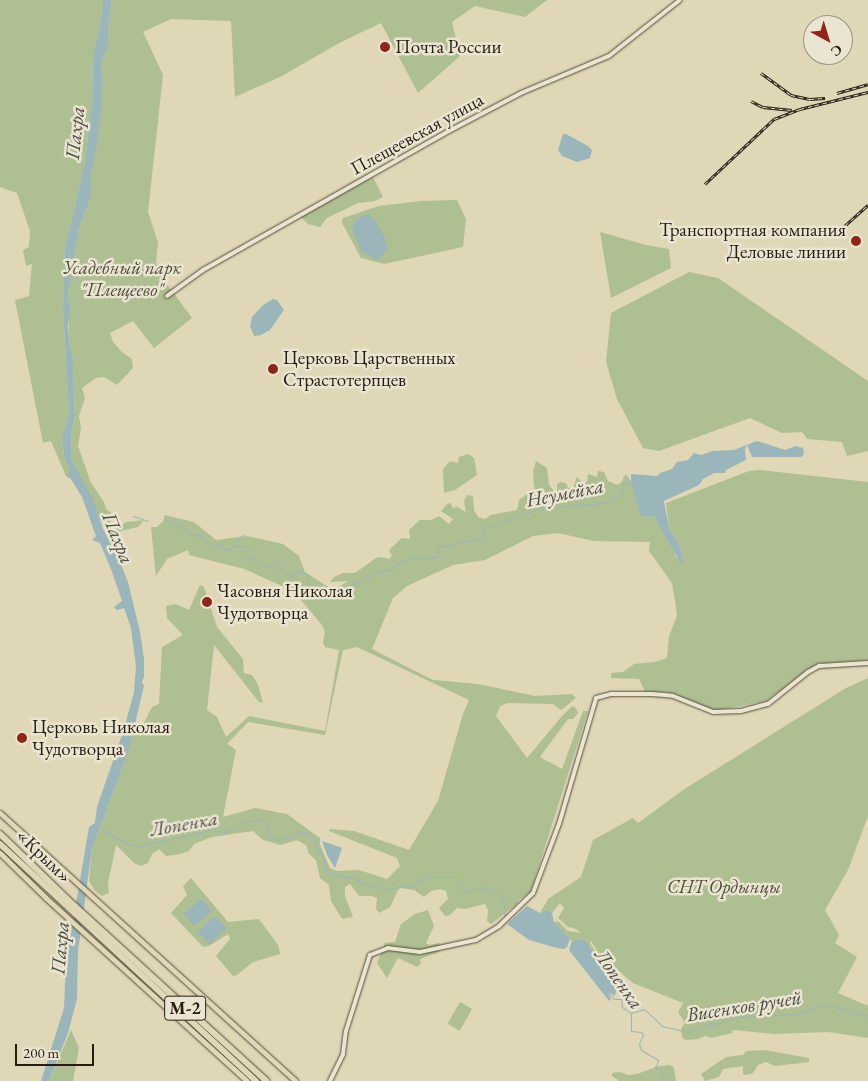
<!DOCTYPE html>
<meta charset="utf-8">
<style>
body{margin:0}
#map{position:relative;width:868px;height:1081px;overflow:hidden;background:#dfd7b6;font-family:"EB Garamond",serif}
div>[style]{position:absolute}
.green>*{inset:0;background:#aebf91;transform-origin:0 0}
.water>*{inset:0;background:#9ab6ba;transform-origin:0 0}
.stream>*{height:1px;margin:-0.5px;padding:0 0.5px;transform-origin:0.5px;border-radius:0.5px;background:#9ab6ba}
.roads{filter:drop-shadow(0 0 1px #564a3c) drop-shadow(0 0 1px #564a3c)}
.minor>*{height:4px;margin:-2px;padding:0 2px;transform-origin:2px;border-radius:2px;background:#eae5d0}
.major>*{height:5px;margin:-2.5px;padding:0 2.5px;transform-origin:2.5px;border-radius:2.5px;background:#dfd7b6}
.highway>*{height:6px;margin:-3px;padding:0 3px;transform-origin:3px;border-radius:3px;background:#dfd7b6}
.rail>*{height:3px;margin-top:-1.5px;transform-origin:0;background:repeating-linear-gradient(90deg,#eae5d0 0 4px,#281b14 0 8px);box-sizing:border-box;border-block:1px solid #281b14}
.dots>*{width:14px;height:14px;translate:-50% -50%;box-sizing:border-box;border:2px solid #eae5d0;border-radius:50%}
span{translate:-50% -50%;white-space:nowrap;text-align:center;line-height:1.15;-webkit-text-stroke:5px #eae5d0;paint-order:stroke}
.shield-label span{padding:1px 4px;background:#eae5d0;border:1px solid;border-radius:4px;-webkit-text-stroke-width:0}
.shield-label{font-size:18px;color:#281b14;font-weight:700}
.poi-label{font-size:19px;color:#281b14}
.left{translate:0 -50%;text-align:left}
.right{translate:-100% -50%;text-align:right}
.street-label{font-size:19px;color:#281b14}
.park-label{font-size:19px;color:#504c3a;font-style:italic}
.water-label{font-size:20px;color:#4a4a46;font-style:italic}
.north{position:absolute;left:803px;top:15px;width:50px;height:50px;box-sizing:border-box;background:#eae5d0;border:1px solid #9c9485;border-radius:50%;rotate:141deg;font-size:14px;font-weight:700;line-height:20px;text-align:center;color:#281b14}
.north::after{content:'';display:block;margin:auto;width:18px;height:22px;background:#8f2418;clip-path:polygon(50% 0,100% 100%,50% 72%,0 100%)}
.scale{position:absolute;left:15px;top:1044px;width:79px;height:22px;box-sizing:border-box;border:2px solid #281b14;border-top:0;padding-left:6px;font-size:15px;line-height:18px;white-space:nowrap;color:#281b14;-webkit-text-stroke:4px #eae5d0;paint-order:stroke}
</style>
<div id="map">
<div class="green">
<i style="clip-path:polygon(0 0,103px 0,101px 20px,93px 54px,92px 101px,85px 162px,65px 248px,63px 309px,69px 413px,62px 438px,64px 456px,70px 470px,66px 476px,51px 441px,43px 443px,15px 300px,29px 296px,32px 264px,26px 266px,23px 250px,29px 247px,30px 231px,17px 193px,0 187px)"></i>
<i style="clip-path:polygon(112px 0,547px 0,525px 17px,475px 6px,452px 22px,460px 56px,418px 93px,381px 23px,339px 43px,282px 76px,235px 97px,231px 21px,171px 19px,143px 32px,163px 75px,148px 212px,158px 243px,156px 263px,164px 280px,192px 318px,154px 348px,133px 321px,110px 333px,113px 342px,122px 352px,132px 359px,133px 368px,117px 385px,104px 377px,96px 378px,82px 388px,85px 398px,79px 416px,81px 428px,78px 446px,91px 483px,104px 502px,106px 509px,112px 514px,110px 525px,115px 529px,127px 522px,144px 520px,138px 527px,121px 531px,115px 538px,115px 542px,122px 549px,121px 554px,117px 555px,71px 459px,72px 428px,75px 416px,73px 368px,74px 360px,70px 349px,68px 313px,70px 307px,68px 293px,79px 228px,91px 197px,91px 175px,102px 100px,101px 93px,103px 87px,101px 63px,108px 46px,108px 28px)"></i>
<i style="clip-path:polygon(373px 177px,383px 197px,375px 201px,358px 203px,327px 218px,320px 227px,308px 224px,301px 217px)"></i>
<i style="clip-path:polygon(457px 200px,466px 219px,463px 247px,384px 264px,361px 258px,342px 223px,343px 218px,379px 206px,421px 201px)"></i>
<i style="clip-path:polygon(600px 232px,646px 245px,669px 249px,671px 268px,611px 298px)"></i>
<i style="clip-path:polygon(689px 272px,718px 278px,868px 381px,868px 451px,847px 456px,842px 442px,807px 439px,802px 432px,782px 433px,750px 418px,659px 451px,643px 448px,617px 399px,606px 362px,611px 313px)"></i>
<i style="clip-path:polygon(468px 454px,474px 458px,477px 475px,455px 490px,444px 493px,443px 469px,450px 461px,458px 463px,459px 457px)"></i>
<i style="clip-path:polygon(evenodd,536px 461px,547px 468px,549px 485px,554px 491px,557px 491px,557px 484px,561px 482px,566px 483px,568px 488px,573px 488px,577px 477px,584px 484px,587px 481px,588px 474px,597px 477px,598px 471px,604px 472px,608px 481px,617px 485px,622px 482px,624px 476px,627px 475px,649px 515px,654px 516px,673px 548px,676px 557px,683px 561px,681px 549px,669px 528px,666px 503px,749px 471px,759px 470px,868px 482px,868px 660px,818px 664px,766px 701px,714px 711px,666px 692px,645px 692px,639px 679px,611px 678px,611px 673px,623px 672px,634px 664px,655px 662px,667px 658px,669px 636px,677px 616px,676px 607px,672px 583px,649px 551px,650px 542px,594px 541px,558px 533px,533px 536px,485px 560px,453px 565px,407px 586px,393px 598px,372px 649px,433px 680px,478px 684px,535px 696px,572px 694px,576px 698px,561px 710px,553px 704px,508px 703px,500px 706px,496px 716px,527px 758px,562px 716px,572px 706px,576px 708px,578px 713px,573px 719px,568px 719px,540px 757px,562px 769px,583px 711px,588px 711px,531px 891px,518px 901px,518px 903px,491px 924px,487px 921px,488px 910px,485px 904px,465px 909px,457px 908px,450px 915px,445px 916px,439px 908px,448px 899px,446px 891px,440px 889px,431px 891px,424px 897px,414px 890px,401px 888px,398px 890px,390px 907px,379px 913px,376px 909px,377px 898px,372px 896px,359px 896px,350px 884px,345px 887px,345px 896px,353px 917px,342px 919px,331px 901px,329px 885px,320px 878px,316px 860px,309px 854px,306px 845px,297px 840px,281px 845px,263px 840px,253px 831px,212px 837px,194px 844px,189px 851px,180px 854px,166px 856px,159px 849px,152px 854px,148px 863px,141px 866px,134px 863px,116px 845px,108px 883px,109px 893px,102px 896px,95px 891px,89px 881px,92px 849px,128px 753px,131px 734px,134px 726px,142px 727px,152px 707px,159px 704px,162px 647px,183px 635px,167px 618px,166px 606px,176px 604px,189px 610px,200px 585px,204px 587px,217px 627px,243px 659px,244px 673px,252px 675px,258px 685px,263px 703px,259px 702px,214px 645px,207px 710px,217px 717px,226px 737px,249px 716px,325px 731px,339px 650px,325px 647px,323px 643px,325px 632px,322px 625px,290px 587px,282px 586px,244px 569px,189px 555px,188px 550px,167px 559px,156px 576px,151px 527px,157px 527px,164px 520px,164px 515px,194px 522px,216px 540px,247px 536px,283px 544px,299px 556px,305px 572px,333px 590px,349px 581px,330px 582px,334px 577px,343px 573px,355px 573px,376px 558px,381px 557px,389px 559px,392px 556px,389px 551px,391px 548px,402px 538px,410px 539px,409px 530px,420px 520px,431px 520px,439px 516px,449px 524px,453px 519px,441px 511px,447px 504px,450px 503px,454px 509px,456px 506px,466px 512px,464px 501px,467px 495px,473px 496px,474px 510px,478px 517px,485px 519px,491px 515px,517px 510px,519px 500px,527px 494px,537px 493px,534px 486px,533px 473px,536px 461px,357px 647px,469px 700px,463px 714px,438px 801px,409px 850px,354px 831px,330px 829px,329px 831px,397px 858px,400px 866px,387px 879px,359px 870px,337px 871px,330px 868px,320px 845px,320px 838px,287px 814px,255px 808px,223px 817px,236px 750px,227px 744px,248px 722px,325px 735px,343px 650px,357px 647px)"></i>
<i style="clip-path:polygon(868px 678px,868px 816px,848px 870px,825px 910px,839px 935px,835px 943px,857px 957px,838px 993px,868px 1006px,868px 1038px,828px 1032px,774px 1034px,733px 1030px,732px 1033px,711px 1038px,705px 1036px,699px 1039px,685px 1040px,682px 1037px,681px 1029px,685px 1023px,678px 1012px,683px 1003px,633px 983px,599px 954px,591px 941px,590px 943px,599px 958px,610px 969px,610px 972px,594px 954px,587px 942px,581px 939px,572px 941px,554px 922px,558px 921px,568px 931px,581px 933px,574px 928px,568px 927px,558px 918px,564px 908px,560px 903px,552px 913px,547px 910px,540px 913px,548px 899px,581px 877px,593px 840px,633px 818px,638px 823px,683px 790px,846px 688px)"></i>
<i style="clip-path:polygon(191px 878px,228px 922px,259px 919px,278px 945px,280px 954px,253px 962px,237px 975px,233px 976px,216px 956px,230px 939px,228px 934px,209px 946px,203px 947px,171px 913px,187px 895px,183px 886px)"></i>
<i style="clip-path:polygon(428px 910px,434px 926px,426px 943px,429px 945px,440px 943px,439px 952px,420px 959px,421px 964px,417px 967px,398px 958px,387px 978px,377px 963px,385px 943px,395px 942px,401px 924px,415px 914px)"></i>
<i style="left:460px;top:1002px;width:14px;height:25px;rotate:30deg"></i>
<i style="clip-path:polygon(71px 1030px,79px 1048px,73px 1081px,49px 1081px)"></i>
<i style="clip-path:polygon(764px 1050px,809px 1058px,809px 1062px,775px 1066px,766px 1062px,758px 1065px,753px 1073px,746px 1075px,743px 1074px,743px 1066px,723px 1069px,719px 1077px,705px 1081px,701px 1074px,726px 1057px,743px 1055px,746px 1051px)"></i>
<i style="clip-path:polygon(670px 1065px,674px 1068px,676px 1081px,619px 1081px,612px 1076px,612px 1073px,620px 1072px,628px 1075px,637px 1074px,659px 1066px)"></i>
</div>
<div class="water">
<i style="clip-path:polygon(103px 0,112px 0,108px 28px,108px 46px,101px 63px,103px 87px,101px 93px,102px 100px,97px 144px,91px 175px,91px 197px,79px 228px,68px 293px,70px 307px,68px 326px,70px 349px,74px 360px,73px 368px,75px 416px,72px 428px,71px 459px,92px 497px,103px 529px,117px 555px,128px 582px,140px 632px,144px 659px,144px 677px,142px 682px,144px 686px,128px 753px,92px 849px,78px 951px,77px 999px,68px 1033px,49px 1081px,41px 1081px,64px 1008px,66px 963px,89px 827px,95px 823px,97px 807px,124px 729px,134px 692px,136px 666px,131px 628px,124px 608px,117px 610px,114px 607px,122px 601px,111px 569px,100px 543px,92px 540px,96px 536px,82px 497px,71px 479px,66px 476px,70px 470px,64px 456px,62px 438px,69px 413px,63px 309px,65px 248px,85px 162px,92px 101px,93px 54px,101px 20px)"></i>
<i style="clip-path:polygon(563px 134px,566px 134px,588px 146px,592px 150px,590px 158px,577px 162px,562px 156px,558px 150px)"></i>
<i style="clip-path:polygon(366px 214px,375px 220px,385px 238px,387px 250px,377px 260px,361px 251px,352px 228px,357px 219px)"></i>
<i style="clip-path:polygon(273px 299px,277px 300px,284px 310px,270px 330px,261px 335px,254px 336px,250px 326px,252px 317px,262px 306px)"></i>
<i style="clip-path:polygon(757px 441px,785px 450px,796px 446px,803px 448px,804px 454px,801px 457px,752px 457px,747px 445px,745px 449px,746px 460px,726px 470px,725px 473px,714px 473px,703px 479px,699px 485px,664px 501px,669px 528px,681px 549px,683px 560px,681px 564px,654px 516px,641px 516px,631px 484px,631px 474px,657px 476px,660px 473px,672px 469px,677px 462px,688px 460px,694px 453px,701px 455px,713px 451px,734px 450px)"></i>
<i style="clip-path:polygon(322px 841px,342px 848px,335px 868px,327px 855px)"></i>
<i style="left:202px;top:899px;width:16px;height:23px;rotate:52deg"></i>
<i style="clip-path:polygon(527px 906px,540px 913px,547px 910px,552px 913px,554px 922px,570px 939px,567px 947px,564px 949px,557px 948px,529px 940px,507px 924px)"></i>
<i style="left:214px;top:916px;width:17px;height:23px;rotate:45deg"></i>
<i style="clip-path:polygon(581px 939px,587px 942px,594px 954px,618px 980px,615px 996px,608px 992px,611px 999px,609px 1001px,569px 950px,572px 941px)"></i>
</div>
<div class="stream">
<i style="left:133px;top:516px;width:16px;rotate:18deg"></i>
<i style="left:99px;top:519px;width:16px;rotate:-15deg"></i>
<i style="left:165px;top:520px;width:18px;rotate:22deg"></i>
<i style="left:182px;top:527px;width:10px;rotate:45deg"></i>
<i style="left:189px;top:534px;width:13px;rotate:9deg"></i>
<i style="left:202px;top:536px;width:17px;rotate:50deg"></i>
<i style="left:213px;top:549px;width:9px;rotate:-36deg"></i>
<i style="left:220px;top:544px;width:7px;rotate:56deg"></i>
<i style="left:224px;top:550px;width:13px;rotate:-18deg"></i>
<i style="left:236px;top:546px;width:12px;rotate:5deg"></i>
<i style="left:248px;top:547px;width:6px;rotate:108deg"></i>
<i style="left:246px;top:553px;width:6px;rotate:45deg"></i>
<i style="left:250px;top:557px;width:20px;rotate:30deg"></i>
<i style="left:267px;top:567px;width:13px;rotate:-29deg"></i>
<i style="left:278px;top:561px;width:7px;rotate:90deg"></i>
<i style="left:278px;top:568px;width:15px;rotate:37deg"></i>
<i style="left:290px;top:577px;width:10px;rotate:-37deg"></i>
<i style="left:298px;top:571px;width:9px;rotate:18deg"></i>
<i style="left:307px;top:574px;width:12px;rotate:81deg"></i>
<i style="left:309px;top:586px;width:20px;rotate:24deg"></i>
<i style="left:327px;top:594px;width:19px;rotate:-16deg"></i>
<i style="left:345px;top:589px;width:38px;rotate:-28deg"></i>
<i style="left:379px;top:571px;width:11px;rotate:-5deg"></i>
<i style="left:390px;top:570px;width:7px;rotate:-45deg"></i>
<i style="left:395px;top:565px;width:23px;rotate:-23deg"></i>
<i style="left:416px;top:556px;width:4px;rotate:27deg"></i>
<i style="left:420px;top:558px;width:18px;rotate:-3deg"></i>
<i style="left:438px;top:557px;width:10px;rotate:-84deg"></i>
<i style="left:439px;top:547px;width:43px;rotate:-12.1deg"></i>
<i style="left:481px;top:538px;width:11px;rotate:-68deg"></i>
<i style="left:485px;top:528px;width:59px;rotate:-20deg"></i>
<i style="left:540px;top:508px;width:65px;rotate:-4.4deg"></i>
<i style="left:605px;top:503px;width:17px;rotate:-28deg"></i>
<i style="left:620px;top:495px;width:10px;rotate:-73deg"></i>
<i style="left:623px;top:485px;width:9px;rotate:-32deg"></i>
<i style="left:236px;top:545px;width:7px;rotate:-74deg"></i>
<i style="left:238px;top:538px;width:6px;rotate:-31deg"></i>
<i style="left:102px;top:829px;width:30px;rotate:30deg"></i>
<i style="left:128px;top:844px;width:12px;rotate:9deg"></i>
<i style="left:140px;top:846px;width:72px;rotate:-12.9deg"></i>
<i style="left:210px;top:830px;width:16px;rotate:7deg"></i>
<i style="left:226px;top:832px;width:21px;rotate:-29deg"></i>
<i style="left:244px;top:822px;width:16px;rotate:-11deg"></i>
<i style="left:260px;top:819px;width:8px;rotate:40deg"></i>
<i style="left:266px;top:824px;width:11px;rotate:75deg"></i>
<i style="left:269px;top:835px;width:10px;rotate:29deg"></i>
<i style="left:278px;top:840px;width:24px;rotate:-19deg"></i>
<i style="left:301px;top:832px;width:9px;rotate:18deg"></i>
<i style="left:310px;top:835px;width:6px;rotate:31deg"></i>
<i style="left:315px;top:838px;width:7px;rotate:90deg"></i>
<i style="left:315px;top:845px;width:13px;rotate:58deg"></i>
<i style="left:322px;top:856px;width:16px;rotate:75deg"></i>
<i style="left:326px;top:871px;width:7px;rotate:34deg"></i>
<i style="left:332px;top:875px;width:21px;rotate:8deg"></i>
<i style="left:353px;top:878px;width:19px;rotate:25deg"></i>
<i style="left:370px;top:886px;width:20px;rotate:9deg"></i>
<i style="left:390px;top:889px;width:16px;rotate:-15deg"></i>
<i style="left:405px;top:885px;width:7px;rotate:8deg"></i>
<i style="left:412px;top:886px;width:20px;rotate:-33deg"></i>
<i style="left:429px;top:875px;width:7px;rotate:16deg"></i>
<i style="left:436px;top:877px;width:21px"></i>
<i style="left:457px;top:877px;width:17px;rotate:62deg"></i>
<i style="left:465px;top:892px;width:19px;rotate:-16deg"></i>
<i style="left:483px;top:887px;width:23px;rotate:29deg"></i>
<i style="left:503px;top:898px;width:19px;rotate:84deg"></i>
<i style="left:608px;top:992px;width:9px;rotate:49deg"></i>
<i style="left:614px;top:999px;width:7px"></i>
<i style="left:621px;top:999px;width:8px;rotate:83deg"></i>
<i style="left:622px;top:1007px;width:11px;rotate:34deg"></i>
<i style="left:631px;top:1013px;width:18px;rotate:90deg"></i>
<i style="left:631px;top:1031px;width:10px;rotate:6deg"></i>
<i style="left:641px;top:1032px;width:4px;rotate:56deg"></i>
<i style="left:643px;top:1035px;width:10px;rotate:114deg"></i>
<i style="left:639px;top:1044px;width:6px;rotate:72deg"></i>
<i style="left:641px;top:1050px;width:20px;rotate:30deg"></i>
<i style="left:658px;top:1060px;width:8px;rotate:113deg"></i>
<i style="left:655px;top:1067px;width:7px;rotate:34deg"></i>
<i style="left:661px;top:1071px;width:11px;rotate:63deg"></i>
<i style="left:631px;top:1013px;width:14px;rotate:-17deg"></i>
<i style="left:644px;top:1009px;width:25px;rotate:43deg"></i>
<i style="left:662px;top:1026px;width:27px;rotate:13deg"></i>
<i style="left:688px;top:1032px;width:52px;rotate:-16.7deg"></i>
<i style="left:738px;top:1017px;width:59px;rotate:-2.9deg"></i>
<i style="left:797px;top:1014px;width:29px;rotate:-20deg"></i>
<i style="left:824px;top:1004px;width:46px;rotate:15.3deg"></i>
</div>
<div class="roads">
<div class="minor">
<i style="left:167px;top:296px;width:44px;rotate:-35.8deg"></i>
<i style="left:203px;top:270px;width:283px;rotate:-29.5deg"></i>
<i style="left:449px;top:131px;width:81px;rotate:-27.8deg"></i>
<i style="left:521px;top:93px;width:95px;rotate:-22.8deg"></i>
<i style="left:609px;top:56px;width:90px;rotate:-38.3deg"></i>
<i style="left:330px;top:1081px;width:30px;rotate:-64deg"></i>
<i style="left:343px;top:1054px;width:23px;rotate:-83deg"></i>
<i style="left:346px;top:1031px;width:80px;rotate:-72.5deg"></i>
<i style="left:370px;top:955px;width:19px;rotate:-21deg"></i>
<i style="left:388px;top:948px;width:32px;rotate:7deg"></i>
<i style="left:420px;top:952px;width:57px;rotate:-12.1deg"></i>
<i style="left:476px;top:940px;width:27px;rotate:-31deg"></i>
<i style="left:499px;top:926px;width:47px;rotate:-44.1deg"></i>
<i style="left:533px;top:893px;width:74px;rotate:-69.4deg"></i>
<i style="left:559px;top:824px;width:131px;rotate:-73.6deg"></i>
<i style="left:596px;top:698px;width:16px;rotate:-15deg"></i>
<i style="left:611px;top:694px;width:41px"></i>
<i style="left:652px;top:694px;width:21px;rotate:5deg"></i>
<i style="left:673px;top:696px;width:43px;rotate:21.8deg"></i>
<i style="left:713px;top:712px;width:28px;rotate:-2deg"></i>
<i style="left:741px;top:711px;width:28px;rotate:-15deg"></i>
<i style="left:768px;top:704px;width:51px;rotate:-38.7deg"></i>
<i style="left:808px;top:672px;width:13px;rotate:-29deg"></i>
<i style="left:819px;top:666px;width:49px;rotate:-3.5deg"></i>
</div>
<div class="major">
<i style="left:0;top:813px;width:399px;rotate:42.2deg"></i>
<i style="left:0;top:853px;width:64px;rotate:44.4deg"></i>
<i style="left:46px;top:898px;width:272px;rotate:42.3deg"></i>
</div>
<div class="highway">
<i style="left:0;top:834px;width:93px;rotate:44.1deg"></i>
<i style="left:67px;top:899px;width:270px;rotate:42.4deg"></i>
<i style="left:0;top:844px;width:349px;rotate:42.8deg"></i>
</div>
</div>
<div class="rail">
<i style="left:761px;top:73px;width:37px;rotate:36deg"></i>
<i style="left:791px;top:95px;width:19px;rotate:12deg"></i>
<i style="left:810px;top:99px;width:15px;rotate:-4deg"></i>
<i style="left:837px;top:93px;width:32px;rotate:-16deg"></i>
<i style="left:751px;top:101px;width:13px;rotate:27deg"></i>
<i style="left:763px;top:107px;width:29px;rotate:6deg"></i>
<i style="left:705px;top:184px;width:95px;rotate:-43.3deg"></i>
<i style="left:774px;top:119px;width:28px;rotate:-21deg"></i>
<i style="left:800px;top:109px;width:70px;rotate:-14deg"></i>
<i style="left:839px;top:231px;width:39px;rotate:-42deg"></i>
</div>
<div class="dots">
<i style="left:385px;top:47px;background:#8f2418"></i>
<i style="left:856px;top:241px;background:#8f2418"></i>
<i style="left:273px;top:369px;background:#8f2418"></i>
<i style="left:207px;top:602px;background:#8f2418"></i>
<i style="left:22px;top:738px;background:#8f2418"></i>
</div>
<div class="shield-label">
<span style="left:185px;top:1008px">М-2</span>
</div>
<div class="poi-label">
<span class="left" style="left:395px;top:47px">Почта России</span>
<span class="right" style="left:846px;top:241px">Транспортная компания<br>Деловые линии</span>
<span class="left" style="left:283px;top:369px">Церковь Царственных<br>Страстотерпцев</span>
<span class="left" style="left:217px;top:602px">Часовня Николая<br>Чудотворца</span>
<span class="left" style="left:32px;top:738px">Церковь Николая<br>Чудотворца</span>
</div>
<div class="street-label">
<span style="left:417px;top:134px;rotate:-29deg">Плещеевская улица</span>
<span style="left:44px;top:856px;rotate:44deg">«Крым»</span>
</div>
<div class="park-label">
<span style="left:122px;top:279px">Усадебный парк<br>"Плещеево"</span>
<span style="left:724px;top:887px">СНТ Ордынцы</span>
</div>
<div class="water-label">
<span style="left:75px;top:133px;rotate:-84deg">Пахра</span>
<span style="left:565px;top:493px;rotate:-11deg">Неумейка</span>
<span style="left:118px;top:538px;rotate:68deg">Пахра</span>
<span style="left:184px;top:824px;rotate:-10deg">Лопенка</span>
<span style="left:60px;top:948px;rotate:-85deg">Пахра</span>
<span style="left:619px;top:979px;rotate:55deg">Лопенка</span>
<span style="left:744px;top:1006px;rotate:-9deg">Висенков ручей</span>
</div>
<div class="north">С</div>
<div class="scale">200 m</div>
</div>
